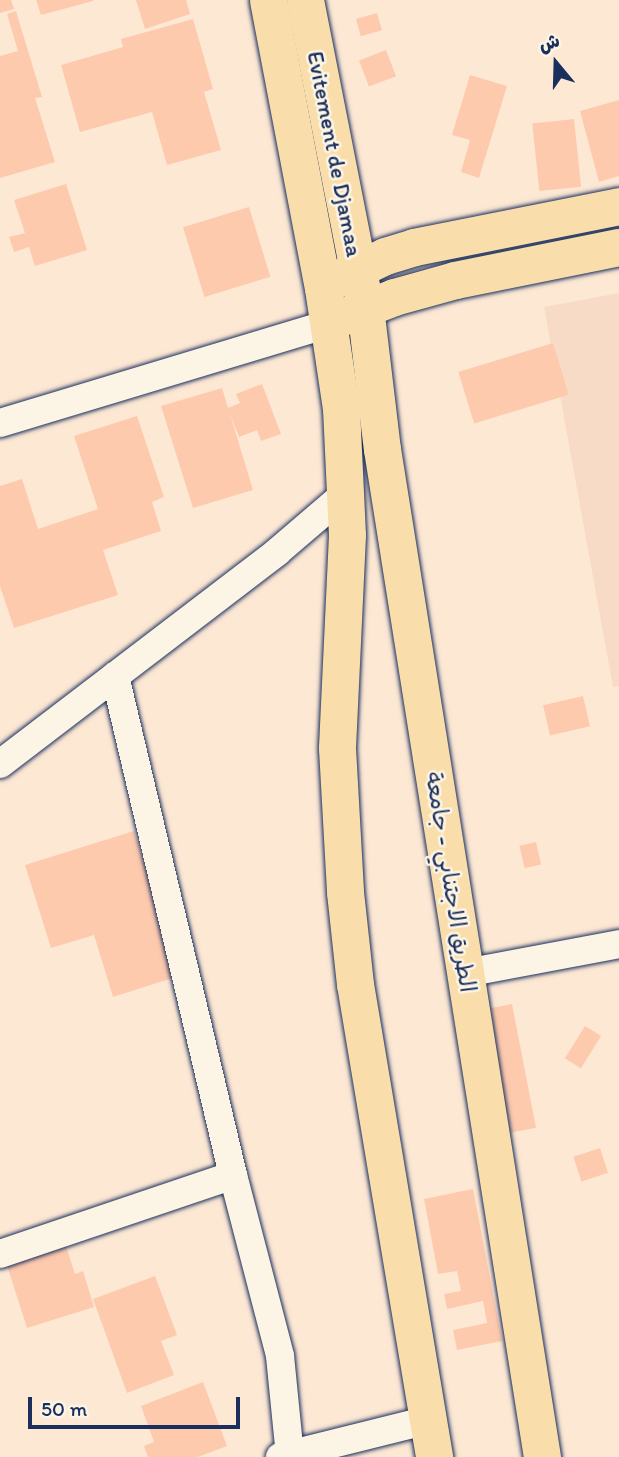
<!DOCTYPE html>
<meta charset="utf-8">
<style>
body{margin:0}
#map{position:relative;width:619px;height:1457px;overflow:hidden;background:#fde8d4;font-family:Itim,"Playpen Sans Arabic",sans-serif}
div>[style]{position:absolute}
.built>*{inset:0;background:#f8dbc7}
.building>*{inset:0;background:#fecaae;transform-origin:0 0}
.roads{filter:drop-shadow(0 0 2px #1b2f5e) drop-shadow(0 0 2px #1b2f5e)}
.minor>*{height:28px;margin:-14px;padding:0 14px;transform-origin:14px;border-radius:14px;background:#fcf5e5}
.major>*{height:37px;margin:-18.5px;padding:0 18.5px;transform-origin:18.5px;border-radius:18.5px;background:#f9deab}
span{translate:-50% -50%;white-space:nowrap;text-align:center;line-height:1.15;-webkit-text-stroke:5px #fcf5e5;paint-order:stroke}
.street-label{font-size:23px;color:#1b2f5e}
.north{position:absolute;left:521px;top:28px;width:70px;height:70px;-webkit-text-stroke:5px #fcf5e5;paint-order:stroke;rotate:341deg;font-size:19px;font-weight:700;line-height:28px;text-align:center;color:#1b2f5e}
.north::after{content:'';display:block;margin:auto;width:24px;height:32px;background:#1b2f5e;clip-path:polygon(50% 0,100% 100%,50% 72%,0 100%)}
.scale{position:absolute;left:28px;top:1397px;width:212px;height:32px;box-sizing:border-box;border:4px solid #1b2f5e;border-top:0;padding-left:9px;font-size:21px;line-height:24px;white-space:nowrap;color:#1b2f5e;-webkit-text-stroke:5px #fcf5e5;paint-order:stroke}
</style>
<div id="map">
<div class="built">
<i style="clip-path:polygon(619px 293px,619px 686px,613px 687px,544px 307px)"></i>
</div>
<div class="building">
<i style="clip-path:polygon(0 0,11px 0,14px 9px,0 13px)"></i>
<i style="clip-path:polygon(36px 0,93px 0,93px 1px,41px 15px)"></i>
<i style="clip-path:polygon(136px 0,186px 0,190px 14px,145px 29px)"></i>
<i style="clip-path:polygon(16px 11px,42px 97px,35px 98px,55px 162px,0 178px,0 56px,18px 51px,7px 14px)"></i>
<i style="left:377px;top:13px;width:18px;height:22px;rotate:74deg"></i>
<i style="clip-path:polygon(193px 19px,213px 89px,204px 92px,221px 150px,167px 165px,152px 112px,80px 132px,61px 65px,123px 47px,121px 39px)"></i>
<i style="left:386px;top:50px;width:28px;height:29px;rotate:69deg"></i>
<i style="clip-path:polygon(470px 75px,507px 86px,479px 178px,461px 172px,470px 140px,452px 135px)"></i>
<i style="clip-path:polygon(619px 100px,619px 176px,599px 182px,580px 111px)"></i>
<i style="left:574px;top:119px;width:68px;height:42px;rotate:84deg"></i>
<i style="clip-path:polygon(66px 184px,87px 250px,35px 266px,29px 247px,14px 252px,9px 237px,25px 233px,14px 200px)"></i>
<i style="left:249px;top:207px;width:73px;height:69px;rotate:73deg"></i>
<i style="left:553px;top:343px;width:54px;height:99px;rotate:73deg"></i>
<i style="clip-path:polygon(262px 384px,281px 434px,261px 441px,257px 430px,239px 437px,230px 414px,253px 490px,193px 508px,161px 406px,222px 388px,228px 408px,240px 403px,236px 394px)"></i>
<i style="clip-path:polygon(137px 416px,164px 497px,152px 502px,161px 531px,103px 550px,118px 595px,14px 628px,0 586px,0 486px,22px 479px,38px 529px,98px 509px,74px 436px)"></i>
<i style="left:583px;top:696px;width:31px;height:41px;rotate:77deg"></i>
<i style="clip-path:polygon(134px 831px,179px 976px,113px 997px,94px 935px,51px 948px,25px 865px)"></i>
<i style="left:536px;top:842px;width:23px;height:17px;rotate:77deg"></i>
<i style="left:512px;top:1004px;width:126px;height:26px;rotate:79deg"></i>
<i style="left:585px;top:1026px;width:19px;height:38px;rotate:32deg"></i>
<i style="left:600px;top:1148px;width:26px;height:28px;rotate:72deg"></i>
<i style="clip-path:polygon(473px 1189px,502px 1341px,457px 1350px,453px 1330px,487px 1323px,483px 1301px,447px 1309px,444px 1294px,461px 1291px,457px 1271px,438px 1274px,424px 1199px)"></i>
<i style="clip-path:polygon(63px 1237px,75px 1274px,83px 1271px,94px 1307px,27px 1328px,4px 1256px)"></i>
<i style="clip-path:polygon(155px 1276px,177px 1335px,161px 1341px,174px 1375px,127px 1393px,93px 1299px)"></i>
<i style="clip-path:polygon(203px 1382px,227px 1446px,198px 1457px,148px 1457px,144px 1446px,154px 1442px,141px 1406px)"></i>
</div>
<div class="roads">
<div class="minor">
<i style="left:0;top:423px;width:343px;rotate:-16.8deg"></i>
<i style="left:115px;top:676px;width:513px;rotate:76.7deg"></i>
<i style="left:233px;top:1175px;width:187px;rotate:75.4deg"></i>
<i style="left:280px;top:1356px;width:101px;rotate:84.3deg"></i>
<i style="left:0;top:764px;width:349px;rotate:-37.4deg"></i>
<i style="left:277px;top:552px;width:92px;rotate:-40.6deg"></i>
<i style="left:466px;top:973px;width:156px;rotate:-10.7deg"></i>
<i style="left:0;top:1254px;width:246px;rotate:-18.7deg"></i>
<i style="left:280px;top:1457px;width:153px;rotate:-14deg"></i>
</div>
<div class="major">
<i style="left:268px;top:0;width:293px;rotate:79.2deg"></i>
<i style="left:323px;top:288px;width:121px;rotate:81.5deg"></i>
<i style="left:341px;top:408px;width:127px;rotate:87.3deg"></i>
<i style="left:347px;top:535px;width:213px;rotate:92.7deg"></i>
<i style="left:337px;top:748px;width:144px;rotate:86.8deg"></i>
<i style="left:345px;top:892px;width:93px;rotate:83.8deg"></i>
<i style="left:355px;top:984px;width:480px;rotate:80.5deg"></i>
<i style="left:305px;top:0;width:313px;rotate:78.9deg"></i>
<i style="left:365px;top:307px;width:143px;rotate:83.2deg"></i>
<i style="left:382px;top:449px;width:1021px;rotate:80.98deg"></i>
<i style="left:337px;top:279px;width:53px;rotate:-25.6deg"></i>
<i style="left:385px;top:256px;width:30px;rotate:-17deg"></i>
<i style="left:414px;top:247px;width:209px;rotate:-11.3deg"></i>
<i style="left:342px;top:317px;width:56px;rotate:-21deg"></i>
<i style="left:394px;top:297px;width:63px;rotate:-15.6deg"></i>
<i style="left:455px;top:280px;width:167px;rotate:-11.4deg"></i>
</div>
</div>
<div class="street-label">
<span style="left:335px;top:154px;rotate:79deg">Evitement de Djamaa</span>
<span style="left:451px;top:882px;rotate:81deg">الطريق الاجتنابي - جامعة</span>
</div>
<div class="north">ش</div>
<div class="scale">50 m</div>
</div>
